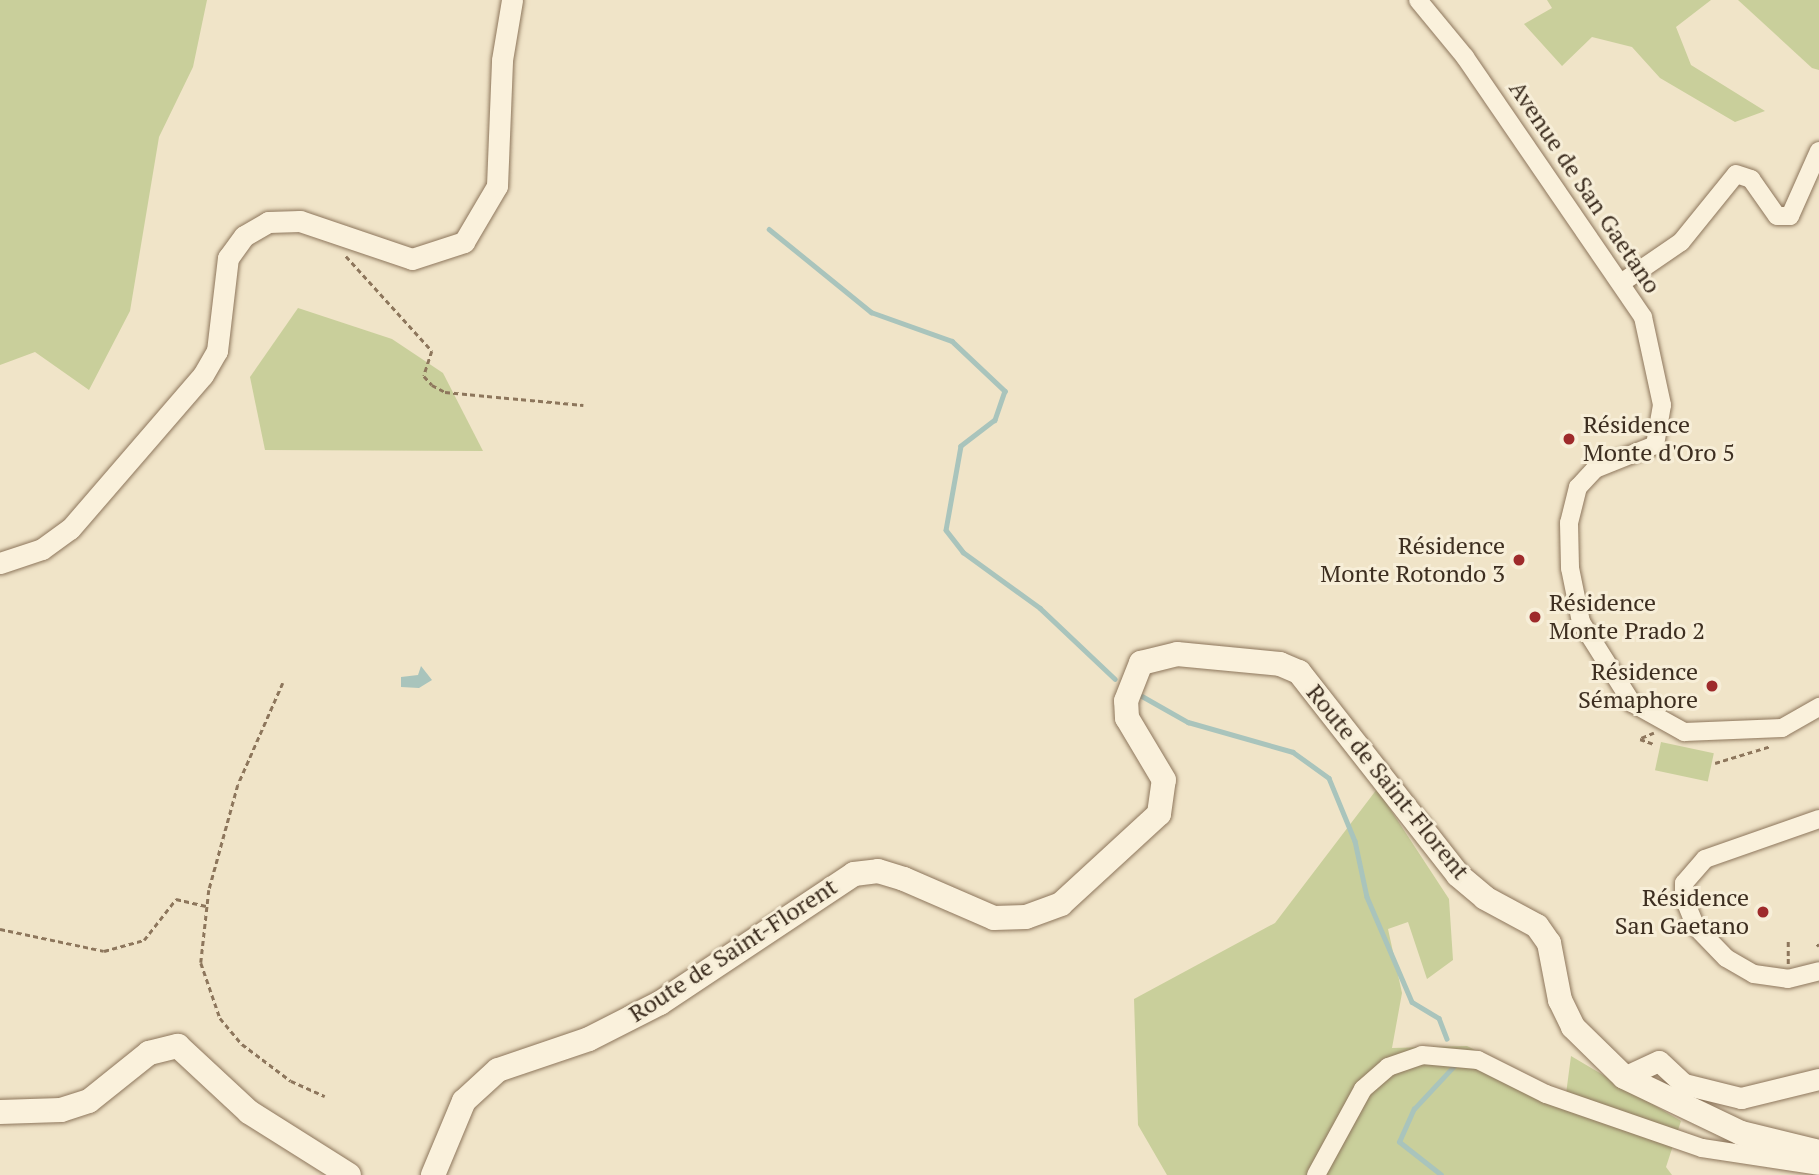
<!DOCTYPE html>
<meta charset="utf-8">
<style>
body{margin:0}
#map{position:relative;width:1819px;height:1175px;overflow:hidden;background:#f0e4c8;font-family:"PT Serif",serif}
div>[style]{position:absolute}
.green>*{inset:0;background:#c9cf9b;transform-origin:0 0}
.water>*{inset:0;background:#a9c4bc}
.stream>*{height:4.5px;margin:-2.25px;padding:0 2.25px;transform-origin:2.25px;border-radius:2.25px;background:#a9c4bc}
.path>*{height:2.5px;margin-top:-1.25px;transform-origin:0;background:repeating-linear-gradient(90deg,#8d765c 0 5px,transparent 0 8.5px)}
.roads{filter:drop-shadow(0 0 2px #8d765c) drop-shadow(0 0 2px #8d765c)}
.minor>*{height:18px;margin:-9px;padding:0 9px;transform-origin:9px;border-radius:9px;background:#faf1dc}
.tertiary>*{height:21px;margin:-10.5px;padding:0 10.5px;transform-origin:10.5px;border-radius:10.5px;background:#faf1dc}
.secondary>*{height:24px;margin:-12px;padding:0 12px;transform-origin:12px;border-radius:12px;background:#faf1dc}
.dots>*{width:19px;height:19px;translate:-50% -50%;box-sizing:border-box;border:4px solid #f7eed8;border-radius:50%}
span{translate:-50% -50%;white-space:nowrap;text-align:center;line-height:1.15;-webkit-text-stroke:6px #f7eed8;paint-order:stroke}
.street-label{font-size:24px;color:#3d2e20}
.poi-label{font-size:24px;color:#3d2e20}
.left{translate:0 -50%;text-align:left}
.right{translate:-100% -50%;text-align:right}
</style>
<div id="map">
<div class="green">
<i style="clip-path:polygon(0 0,207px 0,193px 67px,159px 137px,130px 311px,89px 390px,35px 352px,0 365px)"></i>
<i style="clip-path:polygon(1547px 0,1711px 0,1676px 27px,1691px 65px,1765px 111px,1735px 122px,1660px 78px,1632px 47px,1592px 37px,1562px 66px,1524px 24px,1552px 8px)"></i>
<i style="clip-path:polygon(1738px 0,1819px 0,1819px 70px,1812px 68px)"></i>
<i style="clip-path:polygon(298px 308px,392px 339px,443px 373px,483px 451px,265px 450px,250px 377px)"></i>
<i style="left:1661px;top:742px;width:54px;height:29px;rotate:12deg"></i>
<i style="clip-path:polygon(1377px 789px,1449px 899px,1453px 960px,1427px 979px,1408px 922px,1388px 929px,1402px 993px,1392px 1048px,1467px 1046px,1566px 1094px,1571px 1056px,1681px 1121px,1666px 1167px,1672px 1175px,1167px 1175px,1138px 1125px,1134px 999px,1275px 923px)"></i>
</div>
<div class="water">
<i style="clip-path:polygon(421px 666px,432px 680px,419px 688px,401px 687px,401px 677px,418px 675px)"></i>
</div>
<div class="stream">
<i style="left:769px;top:229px;width:132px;rotate:39.1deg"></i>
<i style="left:871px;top:312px;width:86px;rotate:19.7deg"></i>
<i style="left:952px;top:341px;width:73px;rotate:43.3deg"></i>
<i style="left:1005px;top:391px;width:31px;rotate:109deg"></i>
<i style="left:995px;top:420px;width:43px;rotate:142.6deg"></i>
<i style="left:961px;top:446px;width:85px;rotate:100.1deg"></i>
<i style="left:946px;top:530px;width:28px;rotate:52deg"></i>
<i style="left:963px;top:552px;width:95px;rotate:36deg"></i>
<i style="left:1040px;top:608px;width:103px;rotate:43.4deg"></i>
<i style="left:1142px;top:696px;width:53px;rotate:29.5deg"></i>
<i style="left:1188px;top:722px;width:109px;rotate:15.9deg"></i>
<i style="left:1293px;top:752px;width:44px;rotate:35.8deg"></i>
<i style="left:1329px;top:778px;width:68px;rotate:67.6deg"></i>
<i style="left:1355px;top:841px;width:57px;rotate:77.9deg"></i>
<i style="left:1367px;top:897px;width:114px;rotate:66.8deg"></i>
<i style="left:1412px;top:1002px;width:31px;rotate:31deg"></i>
<i style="left:1439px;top:1018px;width:22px;rotate:69deg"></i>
<i style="left:1441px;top:1175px;width:53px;rotate:-141.8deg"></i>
<i style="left:1399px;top:1142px;width:36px;rotate:-66deg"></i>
<i style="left:1414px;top:1109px;width:59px;rotate:-47.1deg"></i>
</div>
<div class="path">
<i style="left:346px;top:256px;width:128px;rotate:47.8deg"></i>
<i style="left:432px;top:351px;width:26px;rotate:108deg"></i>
<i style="left:424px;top:376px;width:12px;rotate:48deg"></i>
<i style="left:432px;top:385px;width:15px;rotate:28deg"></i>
<i style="left:445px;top:392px;width:139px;rotate:5.4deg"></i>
<i style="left:283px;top:683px;width:111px;rotate:113.8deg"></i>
<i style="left:238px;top:785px;width:109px;rotate:105.4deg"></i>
<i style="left:209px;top:890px;width:73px;rotate:96.3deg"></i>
<i style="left:201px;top:963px;width:58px;rotate:70.9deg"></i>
<i style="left:220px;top:1018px;width:34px;rotate:50deg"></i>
<i style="left:242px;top:1044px;width:61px;rotate:37.1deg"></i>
<i style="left:291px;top:1081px;width:37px;rotate:24deg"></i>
<i style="left:1654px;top:733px;width:15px;rotate:157deg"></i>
<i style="left:1640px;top:739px;width:15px;rotate:20deg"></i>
<i style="left:1715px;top:763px;width:59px;rotate:-16.9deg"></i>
<i style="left:0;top:929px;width:106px;rotate:11.9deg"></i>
<i style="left:104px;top:951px;width:41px;rotate:-15.4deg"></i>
<i style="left:144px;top:940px;width:52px;rotate:-52deg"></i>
<i style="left:176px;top:899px;width:32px;rotate:13deg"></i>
<i style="left:1817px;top:944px;width:3px;rotate:45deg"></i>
<i style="left:1788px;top:964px;width:25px;rotate:-90deg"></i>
</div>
<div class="roads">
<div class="minor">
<i style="left:1418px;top:0;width:74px;rotate:50.5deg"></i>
<i style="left:1465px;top:57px;width:315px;rotate:55.6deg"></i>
<i style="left:1643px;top:317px;width:90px;rotate:77.8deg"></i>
<i style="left:1662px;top:405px;width:41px;rotate:99.9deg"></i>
<i style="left:1655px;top:445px;width:65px;rotate:158.2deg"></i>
<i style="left:1595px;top:469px;width:25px;rotate:133deg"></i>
<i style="left:1578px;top:487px;width:37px;rotate:104deg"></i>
<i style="left:1569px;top:523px;width:45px;rotate:88.7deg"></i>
<i style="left:1570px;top:568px;width:55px;rotate:78.5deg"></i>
<i style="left:1581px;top:622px;width:96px;rotate:57.8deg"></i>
<i style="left:1632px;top:703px;width:60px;rotate:29.1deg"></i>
<i style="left:1684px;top:732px;width:98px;rotate:-2.3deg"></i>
<i style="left:1782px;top:728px;width:43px;rotate:-29.6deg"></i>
<i style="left:1624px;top:281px;width:69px;rotate:-34.4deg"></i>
<i style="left:1681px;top:242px;width:87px;rotate:-51deg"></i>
<i style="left:1736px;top:174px;width:16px;rotate:18deg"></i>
<i style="left:1751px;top:179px;width:45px;rotate:54.9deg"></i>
<i style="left:1777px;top:216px;width:13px"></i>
<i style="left:1790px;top:216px;width:71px;rotate:-66deg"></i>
<i style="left:1819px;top:819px;width:121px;rotate:160.7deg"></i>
<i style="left:1705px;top:859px;width:32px;rotate:131deg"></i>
<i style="left:1684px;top:883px;width:15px;rotate:90deg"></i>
<i style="left:1684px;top:898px;width:31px;rotate:68deg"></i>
<i style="left:1696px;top:927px;width:43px;rotate:45.9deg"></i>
<i style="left:1726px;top:958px;width:32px;rotate:30deg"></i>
<i style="left:1754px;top:974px;width:34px;rotate:8deg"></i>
<i style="left:1788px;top:979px;width:32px;rotate:-14deg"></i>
<i style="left:1316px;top:1175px;width:98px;rotate:-61.3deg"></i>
<i style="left:1363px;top:1089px;width:33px;rotate:-41deg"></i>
<i style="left:1388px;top:1067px;width:36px;rotate:-19deg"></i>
<i style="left:1422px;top:1055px;width:56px;rotate:5.1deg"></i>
<i style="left:1478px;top:1060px;width:76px;rotate:26.6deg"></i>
<i style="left:1546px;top:1094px;width:165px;rotate:19.1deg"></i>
<i style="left:1702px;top:1148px;width:118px;rotate:8.7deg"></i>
</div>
<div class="tertiary">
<i style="left:0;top:563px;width:44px;rotate:-18.4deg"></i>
<i style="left:42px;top:549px;width:34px;rotate:-36deg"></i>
<i style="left:70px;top:529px;width:203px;rotate:-49.2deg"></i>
<i style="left:203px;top:375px;width:28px;rotate:-60deg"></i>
<i style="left:217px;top:351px;width:94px;rotate:-83.3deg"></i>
<i style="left:228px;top:258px;width:27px;rotate:-54deg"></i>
<i style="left:244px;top:236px;width:28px;rotate:-30deg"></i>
<i style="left:268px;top:222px;width:32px;rotate:-2deg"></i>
<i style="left:300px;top:221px;width:118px;rotate:18.7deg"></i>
<i style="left:412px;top:259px;width:55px;rotate:-18.1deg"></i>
<i style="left:464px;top:242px;width:65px;rotate:-59.5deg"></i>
<i style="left:497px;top:186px;width:126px;rotate:-87.7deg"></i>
<i style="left:502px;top:60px;width:61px;rotate:-80.5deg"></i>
<i style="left:1624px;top:1077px;width:38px;rotate:-25deg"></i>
<i style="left:1659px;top:1061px;width:34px;rotate:43deg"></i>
<i style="left:1684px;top:1084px;width:59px;rotate:13.8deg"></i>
<i style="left:1741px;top:1098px;width:80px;rotate:-13.7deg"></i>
</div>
<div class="secondary">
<i style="left:0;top:1112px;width:61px;rotate:-1.9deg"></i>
<i style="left:61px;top:1110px;width:29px;rotate:-18deg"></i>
<i style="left:89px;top:1101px;width:77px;rotate:-38.7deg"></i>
<i style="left:149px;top:1053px;width:30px;rotate:-14deg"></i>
<i style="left:178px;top:1046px;width:97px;rotate:42.9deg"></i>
<i style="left:249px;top:1112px;width:118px;rotate:32.2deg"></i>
<i style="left:433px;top:1175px;width:80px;rotate:-67.3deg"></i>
<i style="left:464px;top:1101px;width:46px;rotate:-42.4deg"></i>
<i style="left:498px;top:1070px;width:96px;rotate:-18.8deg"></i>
<i style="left:589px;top:1039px;width:80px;rotate:-26.9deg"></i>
<i style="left:660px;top:1003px;width:233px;rotate:-33.6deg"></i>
<i style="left:854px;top:874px;width:24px;rotate:-7deg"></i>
<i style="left:878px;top:871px;width:27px;rotate:17deg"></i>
<i style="left:904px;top:879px;width:98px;rotate:23.4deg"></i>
<i style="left:994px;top:918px;width:32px;rotate:-2deg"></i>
<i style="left:1026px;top:917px;width:37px;rotate:-20deg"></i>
<i style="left:1061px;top:904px;width:133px;rotate:-42.6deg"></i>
<i style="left:1159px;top:814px;width:34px;rotate:-82deg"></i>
<i style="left:1164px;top:780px;width:72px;rotate:-120.8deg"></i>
<i style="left:1127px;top:718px;width:17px;rotate:-93deg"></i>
<i style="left:1126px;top:701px;width:41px;rotate:-68.5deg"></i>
<i style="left:1141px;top:663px;width:37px;rotate:-14deg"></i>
<i style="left:1177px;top:654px;width:103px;rotate:5.5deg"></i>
<i style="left:1280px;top:664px;width:21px;rotate:23deg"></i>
<i style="left:1299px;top:672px;width:258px;rotate:51.9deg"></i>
<i style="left:1458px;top:875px;width:35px;rotate:40deg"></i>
<i style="left:1485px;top:898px;width:59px;rotate:28.3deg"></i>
<i style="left:1537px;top:926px;width:21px;rotate:55deg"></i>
<i style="left:1549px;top:943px;width:58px;rotate:79.1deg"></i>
<i style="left:1560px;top:1000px;width:30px;rotate:64deg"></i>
<i style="left:1573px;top:1027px;width:71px;rotate:44.4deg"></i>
<i style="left:1624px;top:1077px;width:130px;rotate:25.6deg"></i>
<i style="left:1741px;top:1133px;width:80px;rotate:13.7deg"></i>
</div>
</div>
<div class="dots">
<i style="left:1569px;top:439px;background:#9e2a2b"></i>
<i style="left:1519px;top:560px;background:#9e2a2b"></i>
<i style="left:1535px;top:617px;background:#9e2a2b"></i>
<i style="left:1712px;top:686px;background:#9e2a2b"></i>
<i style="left:1763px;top:912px;background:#9e2a2b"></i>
</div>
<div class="street-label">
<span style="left:1585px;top:187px;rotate:56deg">Avenue de San Gaetano</span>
<span style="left:1388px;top:782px;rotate:51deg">Route de Saint-Florent</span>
<span style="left:733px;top:950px;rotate:-33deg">Route de Saint-Florent</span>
</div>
<div class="poi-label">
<span class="left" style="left:1583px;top:439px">Résidence<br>Monte d'Oro 5</span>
<span class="right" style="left:1505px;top:560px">Résidence<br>Monte Rotondo 3</span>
<span class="left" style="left:1549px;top:617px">Résidence<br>Monte Prado 2</span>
<span class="right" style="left:1698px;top:686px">Résidence<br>Sémaphore</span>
<span class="right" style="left:1749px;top:912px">Résidence<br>San Gaetano</span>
</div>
</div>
